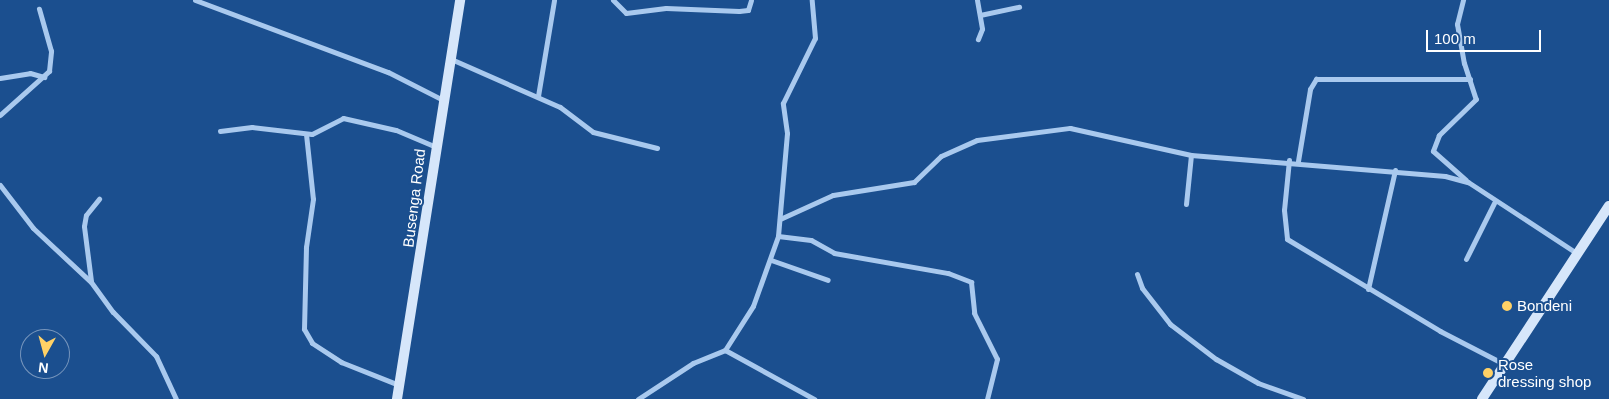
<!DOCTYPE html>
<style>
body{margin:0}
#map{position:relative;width:1609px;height:399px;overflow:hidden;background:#1b4f8f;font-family:Helvetica,sans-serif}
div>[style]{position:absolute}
.street>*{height:5px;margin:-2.5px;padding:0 2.5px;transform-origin:2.5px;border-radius:2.5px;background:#a9c9ee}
.secondary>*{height:10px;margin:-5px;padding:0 5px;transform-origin:5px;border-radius:5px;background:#d6e6fa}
.dots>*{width:14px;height:14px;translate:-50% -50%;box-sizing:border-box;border:2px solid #1b4f8f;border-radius:50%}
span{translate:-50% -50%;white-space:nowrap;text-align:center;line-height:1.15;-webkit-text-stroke:4px #1b4f8f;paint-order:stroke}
.street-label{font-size:15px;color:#fff}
.poi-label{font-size:15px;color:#fff}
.left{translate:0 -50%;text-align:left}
.north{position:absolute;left:20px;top:329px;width:50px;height:50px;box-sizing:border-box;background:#1b4f8f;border:1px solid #7695bc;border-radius:50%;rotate:187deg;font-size:14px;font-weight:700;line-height:20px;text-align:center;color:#fff}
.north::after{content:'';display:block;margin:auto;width:18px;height:22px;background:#ffd166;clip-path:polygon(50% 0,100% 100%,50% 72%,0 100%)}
.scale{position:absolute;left:1426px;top:30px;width:115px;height:22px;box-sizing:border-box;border:2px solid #fff;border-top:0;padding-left:6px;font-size:15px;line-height:18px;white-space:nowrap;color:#fff;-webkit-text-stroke:4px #1b4f8f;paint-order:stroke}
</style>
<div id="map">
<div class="street">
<i style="left:195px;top:0;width:206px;rotate:20.5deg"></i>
<i style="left:388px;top:72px;width:62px;rotate:27deg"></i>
<i style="left:613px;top:0;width:18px;rotate:45deg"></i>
<i style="left:626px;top:13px;width:40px;rotate:-7.1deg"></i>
<i style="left:666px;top:8px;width:73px;rotate:2.4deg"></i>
<i style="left:739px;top:11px;width:9px;rotate:-6deg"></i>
<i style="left:748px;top:10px;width:10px;rotate:-73deg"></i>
<i style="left:977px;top:0;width:29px;rotate:80deg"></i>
<i style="left:982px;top:29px;width:11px;rotate:112deg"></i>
<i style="left:1463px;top:0;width:25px;rotate:104deg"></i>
<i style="left:1457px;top:24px;width:40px;rotate:80deg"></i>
<i style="left:1464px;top:63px;width:38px;rotate:72deg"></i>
<i style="left:1476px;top:99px;width:52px;rotate:135.8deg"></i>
<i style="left:1439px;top:135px;width:17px;rotate:111deg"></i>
<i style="left:1433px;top:151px;width:44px;rotate:41.3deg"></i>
<i style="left:980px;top:15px;width:40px;rotate:-12deg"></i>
<i style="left:451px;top:59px;width:119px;rotate:23.8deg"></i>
<i style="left:560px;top:107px;width:41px;rotate:37.1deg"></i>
<i style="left:593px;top:132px;width:66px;rotate:14deg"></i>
<i style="left:0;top:78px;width:30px;rotate:-9deg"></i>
<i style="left:30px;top:73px;width:15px;rotate:16deg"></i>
<i style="left:538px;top:96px;width:97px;rotate:-80.5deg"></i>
<i style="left:0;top:115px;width:66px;rotate:-41.9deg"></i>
<i style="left:49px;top:71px;width:20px;rotate:-84deg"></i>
<i style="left:51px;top:51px;width:44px;rotate:-105.9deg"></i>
<i style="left:220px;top:131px;width:32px;rotate:-7deg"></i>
<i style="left:252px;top:127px;width:60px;rotate:6.7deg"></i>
<i style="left:312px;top:134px;width:35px;rotate:-27deg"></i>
<i style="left:343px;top:118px;width:54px;rotate:12.8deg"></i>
<i style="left:396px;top:130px;width:43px;rotate:23deg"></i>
<i style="left:306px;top:134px;width:65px;rotate:83.9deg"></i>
<i style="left:313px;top:199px;width:49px;rotate:98.3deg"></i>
<i style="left:306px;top:247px;width:82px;rotate:91.4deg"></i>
<i style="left:304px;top:329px;width:16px;rotate:60deg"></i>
<i style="left:312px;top:343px;width:35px;rotate:33deg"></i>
<i style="left:341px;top:362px;width:62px;rotate:21.6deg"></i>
<i style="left:1289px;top:160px;width:50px;rotate:95.7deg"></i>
<i style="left:1284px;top:210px;width:29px;rotate:84deg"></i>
<i style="left:1287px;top:239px;width:179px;rotate:31deg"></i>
<i style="left:1440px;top:331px;width:72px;rotate:27.3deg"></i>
<i style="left:1298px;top:161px;width:73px;rotate:-80.5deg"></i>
<i style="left:1310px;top:89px;width:12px;rotate:-59deg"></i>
<i style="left:1316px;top:79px;width:154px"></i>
<i style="left:0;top:185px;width:54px;rotate:52.5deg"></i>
<i style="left:33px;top:228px;width:79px;rotate:43deg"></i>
<i style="left:91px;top:282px;width:37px;rotate:54deg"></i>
<i style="left:113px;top:312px;width:62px;rotate:45.7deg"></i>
<i style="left:156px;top:356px;width:47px;rotate:65.1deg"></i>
<i style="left:1186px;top:204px;width:49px;rotate:-84.2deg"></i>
<i style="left:780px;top:219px;width:58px;rotate:-24.4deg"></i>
<i style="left:833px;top:195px;width:82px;rotate:-9.1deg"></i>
<i style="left:914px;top:182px;width:37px;rotate:-44deg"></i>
<i style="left:941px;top:156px;width:39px;rotate:-24deg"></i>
<i style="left:977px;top:140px;width:94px;rotate:-7.4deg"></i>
<i style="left:1070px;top:128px;width:124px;rotate:12.6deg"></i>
<i style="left:1191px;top:155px;width:255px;rotate:4.7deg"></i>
<i style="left:1445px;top:176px;width:24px;rotate:15deg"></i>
<i style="left:1468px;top:182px;width:131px;rotate:33.2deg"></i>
<i style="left:778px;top:236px;width:33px;rotate:7deg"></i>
<i style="left:811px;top:240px;width:26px;rotate:29deg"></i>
<i style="left:834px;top:253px;width:116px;rotate:10deg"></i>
<i style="left:948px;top:273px;width:25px;rotate:21deg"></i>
<i style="left:971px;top:282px;width:31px;rotate:84deg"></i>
<i style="left:974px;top:313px;width:51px;rotate:63.4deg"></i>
<i style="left:997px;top:359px;width:41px;rotate:104deg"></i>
<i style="left:1466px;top:259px;width:63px;rotate:-63.4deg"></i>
<i style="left:771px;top:260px;width:60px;rotate:19.3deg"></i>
<i style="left:1137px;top:274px;width:15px;rotate:70deg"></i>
<i style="left:1142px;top:288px;width:46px;rotate:52.1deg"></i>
<i style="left:1170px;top:324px;width:58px;rotate:37.3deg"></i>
<i style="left:1216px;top:359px;width:48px;rotate:29.7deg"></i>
<i style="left:1258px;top:383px;width:48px;rotate:19.6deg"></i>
<i style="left:91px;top:281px;width:55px;rotate:-97.3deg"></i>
<i style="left:84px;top:226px;width:11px;rotate:-80deg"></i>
<i style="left:86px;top:215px;width:21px;rotate:-51deg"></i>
<i style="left:1368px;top:289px;width:122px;rotate:-77.2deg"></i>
<i style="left:725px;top:350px;width:102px;rotate:28.8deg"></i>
<i style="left:638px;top:399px;width:66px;rotate:-33.2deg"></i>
<i style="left:693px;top:363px;width:35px;rotate:-22deg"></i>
<i style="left:725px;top:350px;width:52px;rotate:-57.5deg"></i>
<i style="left:753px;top:306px;width:74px;rotate:-70.3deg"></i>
<i style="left:778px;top:236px;width:103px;rotate:-85deg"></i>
<i style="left:787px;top:133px;width:30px;rotate:-98deg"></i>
<i style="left:783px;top:103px;width:72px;rotate:-63.8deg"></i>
<i style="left:815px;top:38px;width:38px;rotate:-95deg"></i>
</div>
<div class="secondary">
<i style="left:397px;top:399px;width:404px;rotate:-81deg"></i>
<i style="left:1482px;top:399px;width:231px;rotate:-56.7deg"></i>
</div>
<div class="dots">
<i style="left:1507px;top:306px;background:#ffd166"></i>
<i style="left:1488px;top:373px;background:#ffd166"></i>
</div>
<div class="street-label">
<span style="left:414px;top:198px;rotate:-83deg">Busenga Road</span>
</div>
<div class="poi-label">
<span class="left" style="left:1517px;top:306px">Bondeni</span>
<span class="left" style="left:1498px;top:373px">Rose<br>dressing shop</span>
</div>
<div class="north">N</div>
<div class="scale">100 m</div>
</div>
